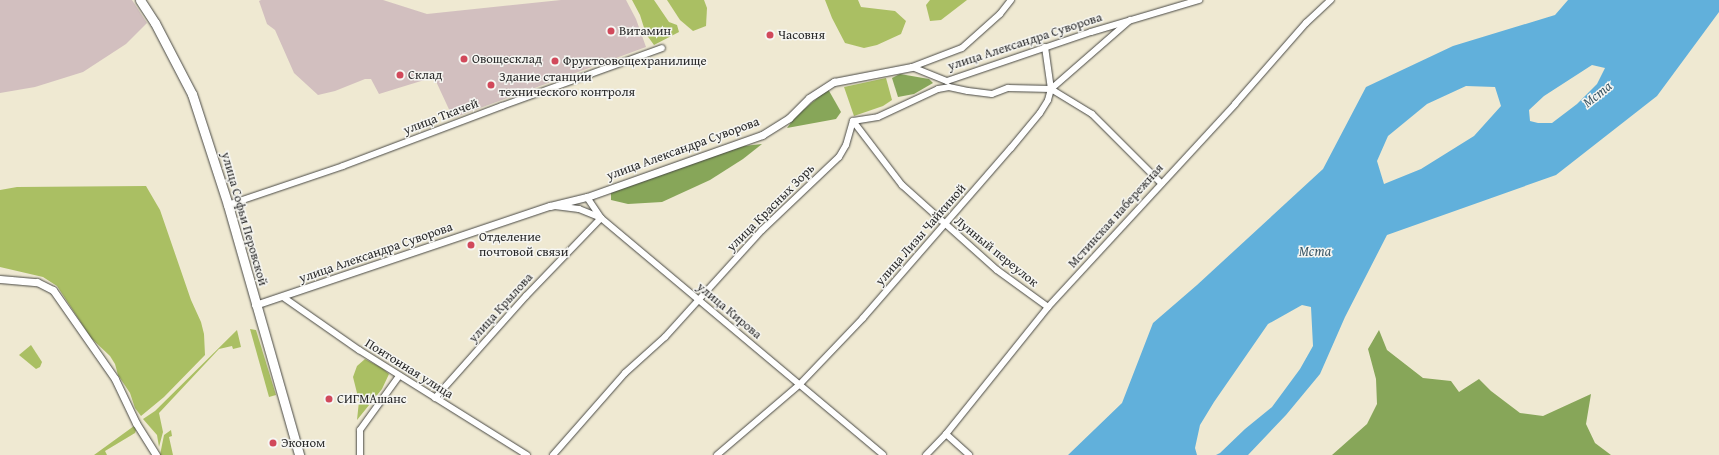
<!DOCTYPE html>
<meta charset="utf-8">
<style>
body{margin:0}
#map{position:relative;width:1719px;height:455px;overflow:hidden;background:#efe9d2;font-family:"Gentium Book Plus",serif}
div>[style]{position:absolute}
.industrial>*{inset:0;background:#d2bfbf}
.green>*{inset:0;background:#aabf63}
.forest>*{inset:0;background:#87a659}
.water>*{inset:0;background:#61b0db}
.roads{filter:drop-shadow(0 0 1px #484844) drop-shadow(0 0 1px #484844)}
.minor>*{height:6px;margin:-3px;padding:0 3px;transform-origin:3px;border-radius:3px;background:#fff}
.tertiary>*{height:7px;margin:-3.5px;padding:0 3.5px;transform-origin:3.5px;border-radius:3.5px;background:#fff}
.primary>*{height:9px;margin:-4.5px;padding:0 4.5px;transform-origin:4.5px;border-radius:4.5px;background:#fff}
.dots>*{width:11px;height:11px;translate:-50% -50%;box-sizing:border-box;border:2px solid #f6f6f2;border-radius:50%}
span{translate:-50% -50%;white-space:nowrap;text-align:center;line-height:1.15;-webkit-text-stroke:3px #f6f6f2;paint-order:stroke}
.poi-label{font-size:13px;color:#2b2b2b}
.left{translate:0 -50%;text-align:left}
.street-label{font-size:13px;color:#2b2b2b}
.water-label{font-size:14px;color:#3e5a69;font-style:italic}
</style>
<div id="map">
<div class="industrial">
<i style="clip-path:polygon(0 0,132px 0,147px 23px,126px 44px,83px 72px,35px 87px,0 93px)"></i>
<i style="clip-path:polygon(261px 0,383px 0,427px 14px,561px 0,626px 0,636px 19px,646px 47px,453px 118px,434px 77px,379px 94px,371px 79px,365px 79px,335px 91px,318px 95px,294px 73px,275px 30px,267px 24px,259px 1px)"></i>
</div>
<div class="green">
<i style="clip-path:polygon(632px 0,654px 0,669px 22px,677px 25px,679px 32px,654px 45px,646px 34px,640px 15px)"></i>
<i style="clip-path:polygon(667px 0,704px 0,707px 8px,706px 26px,693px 31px,680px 20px)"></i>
<i style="clip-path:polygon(825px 0,858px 0,861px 7px,895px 11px,906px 21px,901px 34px,877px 45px,864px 48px,845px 43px,832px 18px)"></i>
<i style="clip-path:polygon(930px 0,967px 0,941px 20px,930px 21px,926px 5px)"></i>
<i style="clip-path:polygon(886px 78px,892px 100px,883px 106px,854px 116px,844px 87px)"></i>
<i style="clip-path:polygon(146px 186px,160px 210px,191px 300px,201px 322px,204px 334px,205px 355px,164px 397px,141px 416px,135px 408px,130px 393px,118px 375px,115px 364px,110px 356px,91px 338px,57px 286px,43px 277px,0 267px,0 190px,17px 187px)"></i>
<i style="clip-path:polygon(250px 329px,256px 330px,276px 395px,269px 397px)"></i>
<i style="clip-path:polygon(237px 330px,241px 347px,233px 349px,232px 346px,219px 349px,159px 413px,163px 432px,159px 447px,157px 435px,143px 419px,155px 411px)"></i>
<i style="clip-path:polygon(31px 345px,42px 362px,40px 367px,36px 369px,19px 355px)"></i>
<i style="clip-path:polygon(365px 359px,382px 368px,389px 374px,382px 389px,357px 420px,359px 401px,353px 377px,357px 366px)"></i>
<i style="clip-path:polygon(134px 426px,136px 430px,135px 433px,105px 451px,107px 455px,94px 455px)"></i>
<i style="clip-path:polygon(171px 430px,172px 436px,169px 437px,173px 455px,160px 455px,164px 435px)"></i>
</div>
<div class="forest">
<i style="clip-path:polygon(900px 74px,929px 79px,933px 83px,914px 94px,898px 97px,892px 78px)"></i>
<i style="clip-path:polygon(828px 89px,841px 112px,836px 119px,787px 128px,795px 117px)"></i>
<i style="clip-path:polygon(762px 144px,743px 159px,710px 180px,662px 202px,628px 204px,611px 200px,611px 190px,744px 146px)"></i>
<i style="clip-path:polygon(1379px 330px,1387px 350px,1423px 378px,1451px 381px,1459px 392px,1479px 379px,1491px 391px,1520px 413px,1543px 416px,1591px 394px,1586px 424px,1595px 443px,1611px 455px,1332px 455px,1367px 424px,1377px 404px,1376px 379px,1368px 349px)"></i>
</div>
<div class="water">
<i style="clip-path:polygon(evenodd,1568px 0,1719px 0,1719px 12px,1657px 96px,1556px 175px,1387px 235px,1345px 317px,1320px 374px,1286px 415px,1248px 455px,1216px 455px,1220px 453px,1245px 429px,1272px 407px,1300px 369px,1313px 346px,1311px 307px,1302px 305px,1268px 324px,1214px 402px,1200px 425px,1195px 448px,1197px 455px,1068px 455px,1122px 403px,1153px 323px,1197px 285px,1323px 169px,1366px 87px,1453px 46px,1555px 15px,1568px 0,1592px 65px,1605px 68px,1597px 84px,1577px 104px,1552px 123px,1538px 123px,1530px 121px,1529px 110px,1544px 96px,1592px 65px,1568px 0,1466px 86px,1495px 87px,1501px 106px,1474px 136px,1421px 169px,1384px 184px,1377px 161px,1388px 136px,1427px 104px,1466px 86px)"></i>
</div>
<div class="roads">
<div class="minor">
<i style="left:1045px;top:47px;width:42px;rotate:81.9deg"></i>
<i style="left:1051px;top:89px;width:48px;rotate:31.4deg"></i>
<i style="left:1092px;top:114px;width:98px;rotate:45deg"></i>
<i style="left:912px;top:67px;width:38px;rotate:22deg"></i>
<i style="left:947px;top:81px;width:152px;rotate:-18.8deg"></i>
<i style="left:1091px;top:32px;width:113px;rotate:-16.5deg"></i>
<i style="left:912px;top:67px;width:53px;rotate:-20.8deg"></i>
<i style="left:962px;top:48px;width:51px;rotate:-41.8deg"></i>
<i style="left:1000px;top:14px;width:18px;rotate:-52deg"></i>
<i style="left:853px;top:121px;width:81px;rotate:52.6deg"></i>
<i style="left:902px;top:185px;width:127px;rotate:41.8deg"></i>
<i style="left:997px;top:270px;width:63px;rotate:36deg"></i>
<i style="left:228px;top:205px;width:121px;rotate:-18.7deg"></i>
<i style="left:343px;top:166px;width:170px;rotate:-20.7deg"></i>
<i style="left:502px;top:106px;width:170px;rotate:-19.9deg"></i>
<i style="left:555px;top:206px;width:24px;rotate:7deg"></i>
<i style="left:579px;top:209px;width:24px;rotate:22deg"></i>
<i style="left:601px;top:218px;width:368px;rotate:40deg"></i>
<i style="left:283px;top:297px;width:93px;rotate:34.9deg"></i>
<i style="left:359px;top:350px;width:198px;rotate:32deg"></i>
<i style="left:435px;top:398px;width:137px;rotate:-48.3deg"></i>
<i style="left:526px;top:296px;width:108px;rotate:-46.1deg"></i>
<i style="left:601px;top:218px;width:25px;rotate:-124deg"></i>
<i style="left:946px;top:434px;width:31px;rotate:42deg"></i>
<i style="left:360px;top:455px;width:25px;rotate:-90deg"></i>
<i style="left:360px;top:430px;width:67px;rotate:-54.2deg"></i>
<i style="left:553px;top:455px;width:109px;rotate:-48.7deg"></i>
<i style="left:625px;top:373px;width:54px;rotate:-42deg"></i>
<i style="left:665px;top:337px;width:144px;rotate:-47.8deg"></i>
<i style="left:762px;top:230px;width:106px;rotate:-43.5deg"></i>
<i style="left:839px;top:157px;width:14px;rotate:-60deg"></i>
<i style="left:846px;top:145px;width:25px;rotate:-74deg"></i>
<i style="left:853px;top:121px;width:25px;rotate:-9deg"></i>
<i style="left:878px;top:117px;width:66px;rotate:-25deg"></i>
<i style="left:938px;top:89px;width:11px;rotate:-10deg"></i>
<i style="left:949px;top:87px;width:19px;rotate:12deg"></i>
<i style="left:968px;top:91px;width:24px;rotate:7deg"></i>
<i style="left:992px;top:94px;width:17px;rotate:-21deg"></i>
<i style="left:1008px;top:88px;width:43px;rotate:1.3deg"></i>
<i style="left:717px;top:455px;width:109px;rotate:-40.5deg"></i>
<i style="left:800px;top:384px;width:91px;rotate:-46.3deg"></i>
<i style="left:863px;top:318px;width:225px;rotate:-49deg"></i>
<i style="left:1011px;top:148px;width:45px;rotate:-50.4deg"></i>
<i style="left:1040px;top:113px;width:15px;rotate:-58deg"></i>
<i style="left:1048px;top:100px;width:11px;rotate:-75deg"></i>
<i style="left:1051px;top:89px;width:105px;rotate:-41.1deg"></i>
<i style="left:926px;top:455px;width:29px;rotate:-46deg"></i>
<i style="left:946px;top:434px;width:163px;rotate:-51.2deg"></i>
<i style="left:1048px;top:307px;width:276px;rotate:-47.3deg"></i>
<i style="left:1235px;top:104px;width:108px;rotate:-48.8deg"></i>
<i style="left:1306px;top:23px;width:34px;rotate:-43deg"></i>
</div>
<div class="tertiary">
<i style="left:0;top:279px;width:37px;rotate:5deg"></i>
<i style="left:37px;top:282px;width:18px;rotate:27deg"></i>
<i style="left:53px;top:290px;width:108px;rotate:55.1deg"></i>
<i style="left:115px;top:379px;width:49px;rotate:64.5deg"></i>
<i style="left:136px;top:423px;width:38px;rotate:58deg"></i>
<i style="left:255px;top:305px;width:311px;rotate:-18.6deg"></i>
<i style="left:550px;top:206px;width:38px;rotate:-14deg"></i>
<i style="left:587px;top:197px;width:186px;rotate:-19.5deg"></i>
<i style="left:762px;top:135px;width:32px;rotate:-32deg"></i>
<i style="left:789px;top:118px;width:28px;rotate:-45deg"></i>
<i style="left:809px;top:98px;width:30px;rotate:-33deg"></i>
<i style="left:834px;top:82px;width:79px;rotate:-10.9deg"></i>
</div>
<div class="primary">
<i style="left:140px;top:0;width:27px;rotate:57deg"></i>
<i style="left:155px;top:23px;width:80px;rotate:62.5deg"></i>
<i style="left:192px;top:94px;width:117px;rotate:72deg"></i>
<i style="left:228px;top:205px;width:260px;rotate:74.1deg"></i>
</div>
</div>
<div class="dots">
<i style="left:611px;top:31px;background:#d1495b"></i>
<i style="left:770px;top:35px;background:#d1495b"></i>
<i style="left:464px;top:59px;background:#d1495b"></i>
<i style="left:555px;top:61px;background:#d1495b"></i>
<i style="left:400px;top:75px;background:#d1495b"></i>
<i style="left:491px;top:85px;background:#d1495b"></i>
<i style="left:471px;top:245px;background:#d1495b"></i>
<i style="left:329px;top:399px;background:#d1495b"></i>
<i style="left:273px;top:443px;background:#d1495b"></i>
</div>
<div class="poi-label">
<span class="left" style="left:619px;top:31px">Витамин</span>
<span class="left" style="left:778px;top:35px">Часовня</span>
<span class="left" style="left:472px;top:59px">Овощесклад</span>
<span class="left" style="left:563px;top:61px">Фруктоовощехранилище</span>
<span class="left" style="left:408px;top:75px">Склад</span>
<span class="left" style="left:499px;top:85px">Здание станции<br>технического контроля</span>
<span class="left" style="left:479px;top:245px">Отделение<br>почтовой связи</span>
<span class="left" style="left:337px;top:399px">СИГМАшанс</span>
<span class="left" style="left:281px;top:443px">Эконом</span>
</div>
<div class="street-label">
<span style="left:1025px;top:42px;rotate:-18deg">улица Александра Суворова</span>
<span style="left:441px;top:117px;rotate:-21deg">улица Ткачей</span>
<span style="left:683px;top:149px;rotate:-20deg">улица Александра Суворова</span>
<span style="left:771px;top:208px;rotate:-45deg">улица Красных Зорь</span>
<span style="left:1116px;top:216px;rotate:-48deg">Мстинская набережная</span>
<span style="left:244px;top:219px;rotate:74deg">улица Софьи Перовской</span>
<span style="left:921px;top:235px;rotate:-49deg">улица Лизы Чайкиной</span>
<span style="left:996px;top:252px;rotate:39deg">Лунный переулок</span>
<span style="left:376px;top:253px;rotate:-19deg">улица Александра Суворова</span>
<span style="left:501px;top:308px;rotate:-48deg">улица Крылова</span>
<span style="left:729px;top:311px;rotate:40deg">улица Кирова</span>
<span style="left:409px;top:369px;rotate:32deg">Понтонная улица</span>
</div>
<div class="water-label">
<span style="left:1597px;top:94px;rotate:-39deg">Мста</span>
<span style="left:1315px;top:251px">Мста</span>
</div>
</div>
